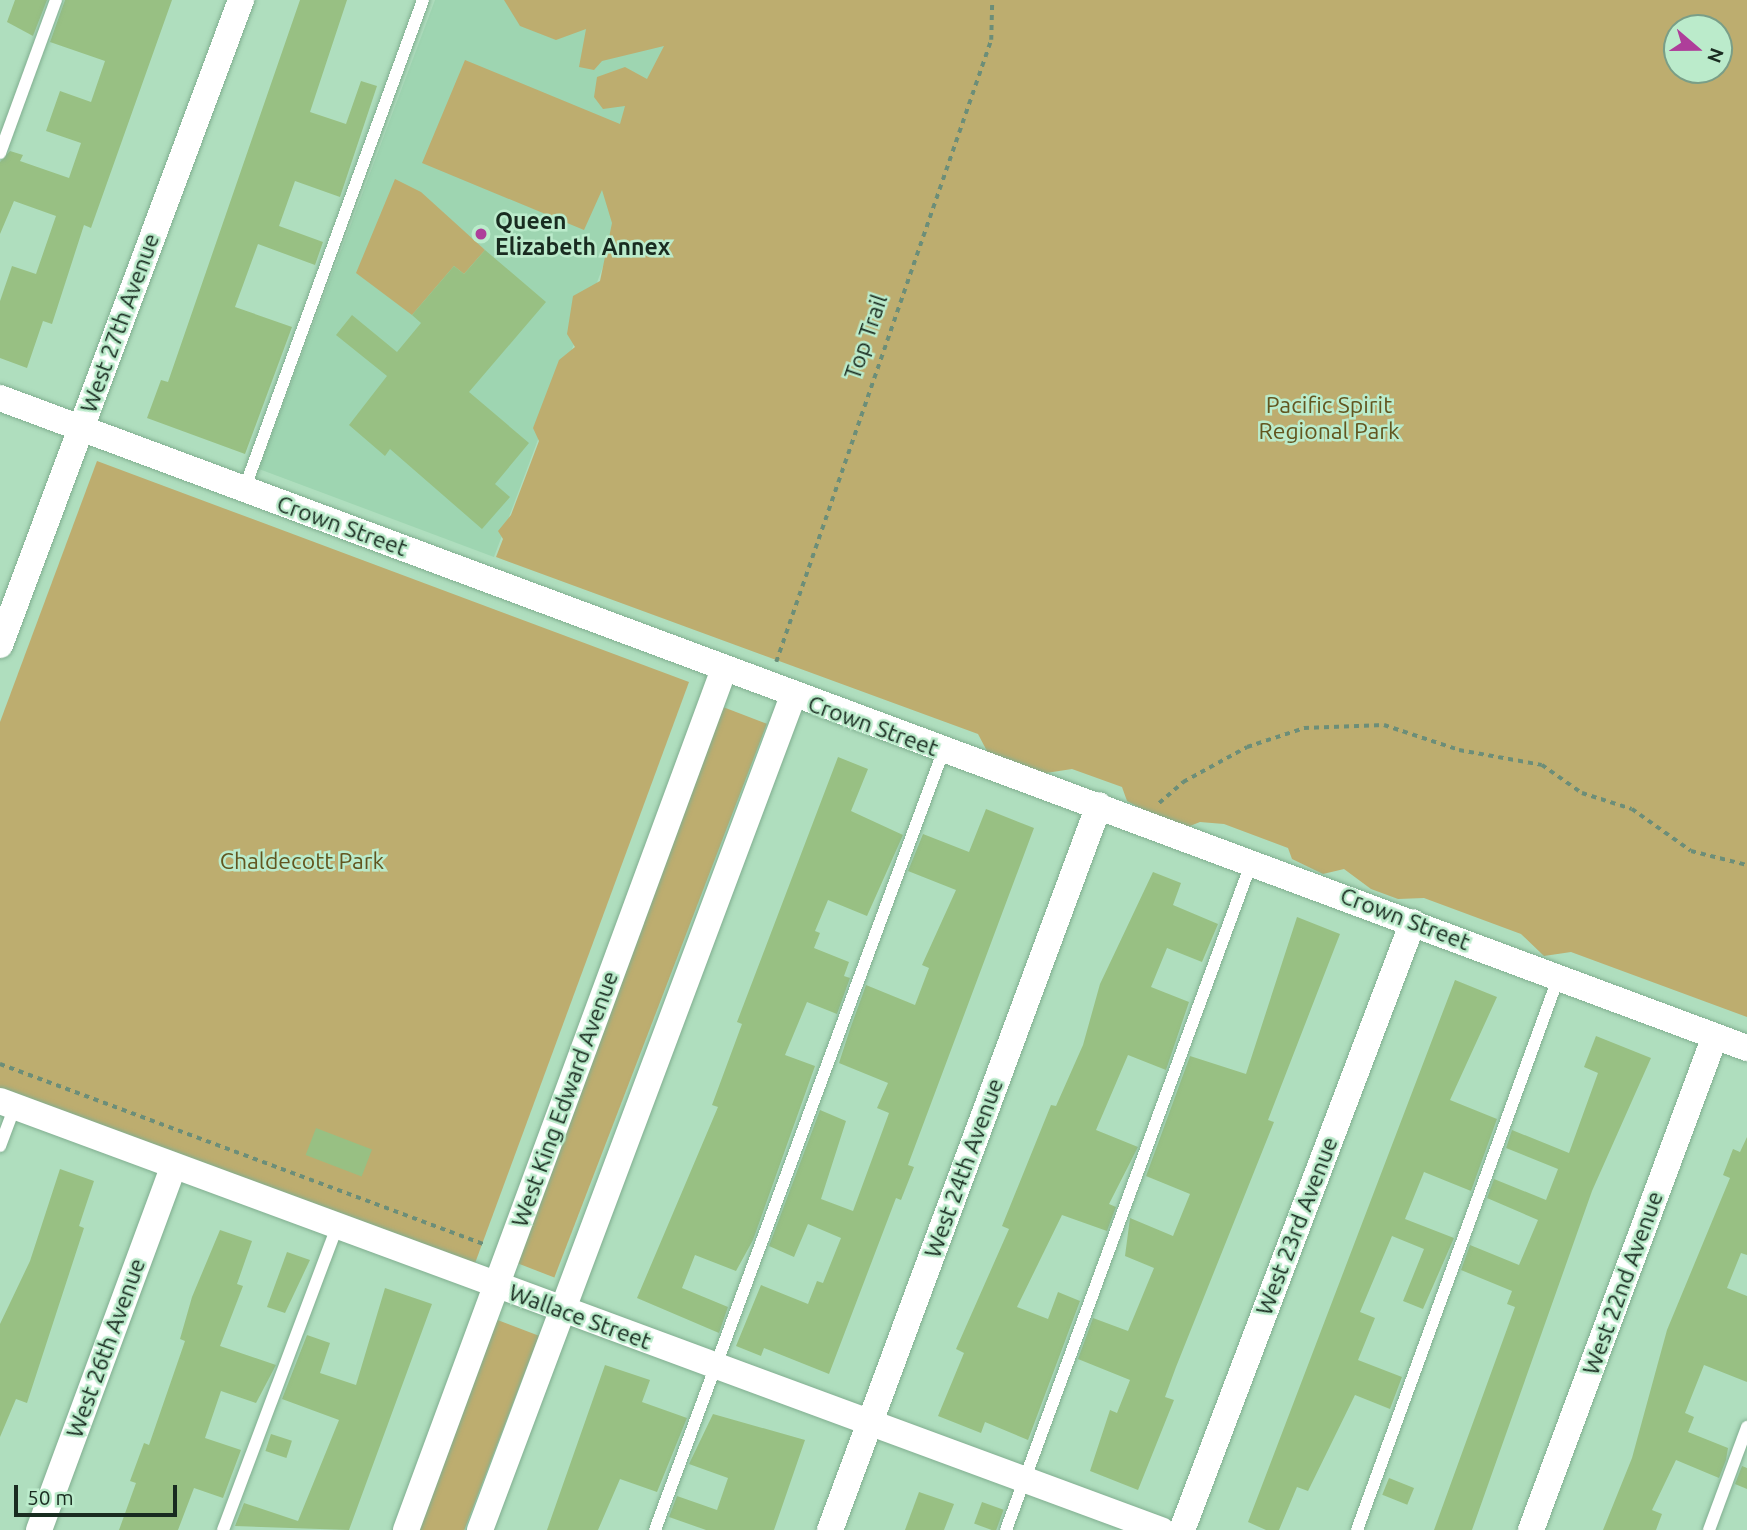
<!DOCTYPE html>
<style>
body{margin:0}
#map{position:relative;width:1747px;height:1530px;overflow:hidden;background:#afdebe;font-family:Ubuntu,sans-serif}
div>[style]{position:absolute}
.built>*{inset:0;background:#9ed5b1}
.green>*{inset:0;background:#bdad6f;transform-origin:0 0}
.building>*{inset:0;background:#98c083;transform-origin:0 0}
.path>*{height:3.5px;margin-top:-1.75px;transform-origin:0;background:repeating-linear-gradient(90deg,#6c8e78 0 5px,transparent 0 10px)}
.roads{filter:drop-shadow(0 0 2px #81ae90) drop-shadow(0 0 2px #81ae90)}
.service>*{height:12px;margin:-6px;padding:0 6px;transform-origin:6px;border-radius:6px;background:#fff}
.minor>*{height:26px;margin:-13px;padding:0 13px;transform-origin:13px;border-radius:13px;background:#fff}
.dots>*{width:19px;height:19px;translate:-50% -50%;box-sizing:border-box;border:4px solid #bbebcb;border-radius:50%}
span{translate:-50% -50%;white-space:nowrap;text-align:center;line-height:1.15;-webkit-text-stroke:5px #bbebcb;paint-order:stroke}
.poi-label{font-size:23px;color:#192b20;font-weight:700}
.left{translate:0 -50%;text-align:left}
.street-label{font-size:23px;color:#192b20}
.park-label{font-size:23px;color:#62551f}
.north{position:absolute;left:1663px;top:14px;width:70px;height:70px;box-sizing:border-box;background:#bbebcb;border:2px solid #7a9e87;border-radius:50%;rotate:110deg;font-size:19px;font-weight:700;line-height:28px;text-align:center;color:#192b20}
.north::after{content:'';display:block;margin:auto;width:24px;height:32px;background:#ae3e9a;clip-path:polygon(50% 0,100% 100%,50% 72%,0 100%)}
.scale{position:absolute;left:14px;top:1485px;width:163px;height:32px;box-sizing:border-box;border:4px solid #192b20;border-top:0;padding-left:9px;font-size:21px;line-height:24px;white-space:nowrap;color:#192b20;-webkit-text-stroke:5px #bbebcb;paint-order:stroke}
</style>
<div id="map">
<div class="built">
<i style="clip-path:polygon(435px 0,703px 0,494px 557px,259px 469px)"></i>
</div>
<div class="green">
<i style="clip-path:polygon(evenodd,504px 0,1747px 0,1747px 1017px,1571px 952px,1544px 956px,1521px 934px,1424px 898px,1398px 899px,1371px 889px,1344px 869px,1323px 874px,1292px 859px,1288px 848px,1224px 824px,1200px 822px,1180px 830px,1127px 801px,1122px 787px,1072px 769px,1033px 775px,988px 753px,978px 734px,496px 557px,503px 539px,498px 531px,511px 515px,539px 441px,533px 428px,559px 360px,575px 347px,567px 334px,573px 296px,600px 281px,612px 223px,602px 190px,584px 230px,422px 163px,465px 60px,620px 124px,625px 106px,603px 109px,594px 97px,597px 77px,625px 67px,647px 79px,664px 46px,602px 61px,594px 70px,579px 67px,586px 29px,556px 40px,520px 26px,504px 0,1677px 28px,1719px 28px,1719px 70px,1677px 70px,1677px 28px)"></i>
<i style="clip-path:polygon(395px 179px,421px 192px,485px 250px,464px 274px,454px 266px,412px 315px,356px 273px)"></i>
<i style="clip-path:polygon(97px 461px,689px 682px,474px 1266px,0 1089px,0 722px)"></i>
<i style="left:723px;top:707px;width:47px;height:593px;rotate:21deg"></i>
<i style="left:495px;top:1319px;width:47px;height:225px;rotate:21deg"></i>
</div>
<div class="building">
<i style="clip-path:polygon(15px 0,47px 0,33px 36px,7px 22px)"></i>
<i style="clip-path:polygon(65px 0,172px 0,91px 228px,84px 225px,52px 324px,43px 321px,27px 368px,0 358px,0 301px,12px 266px,36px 274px,56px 216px,14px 201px,0 234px,0 162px,10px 151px,23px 155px,20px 161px,69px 178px,81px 143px,46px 131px,60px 91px,91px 102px,105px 61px,50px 42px)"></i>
<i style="clip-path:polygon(300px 0,347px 0,310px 112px,346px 124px,361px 81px,377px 86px,340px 197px,295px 181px,279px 226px,323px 242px,315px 265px,258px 244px,235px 307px,292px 327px,245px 454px,147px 418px,161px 380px,168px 382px)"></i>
<i style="clip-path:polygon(485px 250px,546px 302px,469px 392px,529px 443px,495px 484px,510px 497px,482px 529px,390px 449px,385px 456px,349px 425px,387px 376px,336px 335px,352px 315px,397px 352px,421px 323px,412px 315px,454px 266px,464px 274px)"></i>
<i style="clip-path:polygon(838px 757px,868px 769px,851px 811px,903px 835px,867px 916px,828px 900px,815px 931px,820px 933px,814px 948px,849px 962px,844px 976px,850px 978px,837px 1014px,807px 1002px,785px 1055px,815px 1066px,753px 1240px,736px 1271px,695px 1255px,682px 1288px,728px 1307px,719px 1333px,637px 1298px,718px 1107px,712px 1105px,742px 1024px,737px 1022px)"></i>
<i style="clip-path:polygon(986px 809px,1034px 828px,908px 1165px,914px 1167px,901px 1200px,896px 1198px,829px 1374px,764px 1348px,761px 1356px,736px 1346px,761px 1285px,808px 1304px,817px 1281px,823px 1283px,841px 1238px,808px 1224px,794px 1257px,769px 1246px,820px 1110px,846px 1121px,821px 1199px,853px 1211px,889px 1113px,877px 1108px,888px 1083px,839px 1063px,850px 1029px,866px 985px,915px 1005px,929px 968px,922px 965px,956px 890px,908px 871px,923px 834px,969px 852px)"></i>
<i style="clip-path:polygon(1153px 872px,1181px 883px,1173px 905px,1218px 924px,1202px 962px,1167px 948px,1151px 987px,1189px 1002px,1166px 1070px,1128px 1055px,1096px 1130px,1138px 1147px,1109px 1204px,1116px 1207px,1107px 1231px,1062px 1215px,1017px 1307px,1048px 1319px,1058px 1292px,1080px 1301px,1028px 1440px,985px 1422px,981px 1433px,938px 1416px,964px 1353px,956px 1349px,1009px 1229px,1002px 1226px,1051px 1105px,1056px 1106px,1083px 1045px,1100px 984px)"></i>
<i style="clip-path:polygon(1297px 917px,1340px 934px,1268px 1120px,1274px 1122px,1176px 1367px,1165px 1397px,1174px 1400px,1138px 1490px,1090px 1471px,1110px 1410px,1117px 1413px,1130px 1380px,1078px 1359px,1093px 1318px,1128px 1331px,1154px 1268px,1125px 1256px,1130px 1218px,1173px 1236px,1190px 1194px,1146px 1176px,1190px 1056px,1246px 1074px)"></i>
<i style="clip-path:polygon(1455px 980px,1497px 997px,1450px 1100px,1497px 1119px,1471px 1191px,1424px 1172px,1405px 1219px,1454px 1238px,1423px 1309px,1403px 1301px,1424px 1249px,1392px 1236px,1360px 1312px,1375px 1318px,1358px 1360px,1402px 1377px,1390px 1409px,1355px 1395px,1308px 1491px,1297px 1487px,1279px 1530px,1266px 1530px,1248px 1522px)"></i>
<i style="clip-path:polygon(1596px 1036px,1651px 1058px,1592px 1191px,1472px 1530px,1434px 1530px,1515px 1307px,1507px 1304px,1512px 1291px,1461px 1270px,1470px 1245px,1519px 1265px,1538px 1220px,1487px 1198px,1494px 1179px,1546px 1200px,1558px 1169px,1506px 1148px,1512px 1130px,1569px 1153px,1598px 1073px,1584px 1067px)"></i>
<i style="left:316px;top:1128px;width:60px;height:29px;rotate:21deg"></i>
<i style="clip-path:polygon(1747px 1137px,1747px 1255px,1741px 1253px,1727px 1288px,1747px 1296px,1747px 1382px,1704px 1365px,1685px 1413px,1694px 1417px,1688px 1432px,1728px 1448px,1726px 1460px,1719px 1478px,1676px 1460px,1652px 1510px,1662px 1514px,1656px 1530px,1603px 1530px,1632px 1458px,1667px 1330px,1730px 1178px,1723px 1175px,1733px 1149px,1740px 1152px)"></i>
<i style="clip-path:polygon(60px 1169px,94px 1181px,79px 1226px,84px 1228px,27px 1403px,16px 1399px,0 1437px,0 1324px,30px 1261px)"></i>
<i style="clip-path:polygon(220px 1230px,252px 1241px,237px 1284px,243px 1286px,220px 1346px,276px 1365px,256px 1403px,221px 1391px,205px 1438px,241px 1450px,223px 1498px,194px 1488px,178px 1530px,119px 1530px,136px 1483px,130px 1481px,144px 1443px,149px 1445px,185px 1341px,180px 1339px,192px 1297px)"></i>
<i style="clip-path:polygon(287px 1252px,310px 1260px,285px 1313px,267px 1307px)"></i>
<i style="clip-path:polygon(385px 1288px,432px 1304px,349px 1530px,235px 1526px,244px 1503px,298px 1521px,339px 1420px,282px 1399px,307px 1335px,330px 1343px,320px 1373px,356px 1385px)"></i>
<i style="clip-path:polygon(605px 1365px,650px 1380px,642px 1402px,687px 1418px,657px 1492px,620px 1479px,598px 1530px,547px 1530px)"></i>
<i style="clip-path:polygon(713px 1414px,805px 1440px,774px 1530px,706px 1530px,669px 1517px,677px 1496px,717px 1510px,728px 1478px,689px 1464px)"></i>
<i style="left:271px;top:1434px;width:22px;height:18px;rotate:18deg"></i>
<i style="clip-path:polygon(1742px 1466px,1747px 1468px,1747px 1489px,1735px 1484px)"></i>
<i style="left:1389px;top:1478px;width:27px;height:18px;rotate:22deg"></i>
<i style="clip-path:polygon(919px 1492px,954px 1504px,944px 1530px,905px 1530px)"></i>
<i style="left:982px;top:1502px;width:23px;height:23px;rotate:20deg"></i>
</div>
<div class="path">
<i style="left:776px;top:662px;width:658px;rotate:-70.93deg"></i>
<i style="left:991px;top:40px;width:40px;rotate:-88.6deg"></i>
<i style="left:1159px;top:803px;width:32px;rotate:-41deg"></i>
<i style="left:1183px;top:782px;width:73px;rotate:-28.7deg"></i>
<i style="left:1247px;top:747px;width:60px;rotate:-18.4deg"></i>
<i style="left:1304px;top:728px;width:80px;rotate:-2.1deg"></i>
<i style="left:1384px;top:725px;width:79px;rotate:18.4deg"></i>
<i style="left:1459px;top:750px;width:84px;rotate:10.2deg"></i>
<i style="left:1542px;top:765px;width:49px;rotate:35deg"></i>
<i style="left:1582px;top:793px;width:52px;rotate:17.7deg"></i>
<i style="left:1632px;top:809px;width:72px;rotate:35.4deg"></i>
<i style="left:1691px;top:851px;width:58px;rotate:14deg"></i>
<i style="left:0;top:1064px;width:519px;rotate:20.43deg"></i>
</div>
<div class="roads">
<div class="service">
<i style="left:0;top:153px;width:163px;rotate:-69.9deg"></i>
<i style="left:244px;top:490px;width:522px;rotate:-69.93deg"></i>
<i style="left:0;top:1146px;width:43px;rotate:-69.4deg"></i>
<i style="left:223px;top:1530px;width:324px;rotate:-69.4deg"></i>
<i style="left:655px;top:1530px;width:830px;rotate:-69.69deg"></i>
<i style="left:1006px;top:1530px;width:713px;rotate:-69.81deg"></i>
<i style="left:1357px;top:1530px;width:590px;rotate:-69.97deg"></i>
<i style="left:1709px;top:1530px;width:110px;rotate:-69.7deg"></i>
</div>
<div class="minor">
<i style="left:0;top:398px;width:1864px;rotate:20.41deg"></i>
<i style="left:0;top:645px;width:689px;rotate:-69.51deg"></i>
<i style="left:0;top:1101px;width:1238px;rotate:20.28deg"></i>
<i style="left:39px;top:1530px;width:388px;rotate:-69.7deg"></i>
<i style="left:406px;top:1530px;width:918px;rotate:-69.73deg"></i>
<i style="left:480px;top:1530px;width:891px;rotate:-69.43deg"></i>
<i style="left:830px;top:1530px;width:773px;rotate:-69.64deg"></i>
<i style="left:1182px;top:1530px;width:650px;rotate:-69.2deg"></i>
<i style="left:1531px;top:1530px;width:527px;rotate:-69.57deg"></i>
</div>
</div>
<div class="dots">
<i style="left:481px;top:234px;background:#ae3e9a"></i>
</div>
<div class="poi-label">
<span class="left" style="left:495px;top:234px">Queen<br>Elizabeth Annex</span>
</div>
<div class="street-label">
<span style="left:120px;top:323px;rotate:-70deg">West 27th Avenue</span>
<span style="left:866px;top:337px;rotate:-71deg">Top Trail</span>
<span style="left:342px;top:526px;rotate:20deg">Crown Street</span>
<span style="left:873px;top:726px;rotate:20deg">Crown Street</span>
<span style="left:1405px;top:919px;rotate:21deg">Crown Street</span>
<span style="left:565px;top:1099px;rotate:-70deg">West King Edward Avenue</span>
<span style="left:964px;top:1168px;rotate:-70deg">West 24th Avenue</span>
<span style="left:1297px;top:1226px;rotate:-69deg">West 23rd Avenue</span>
<span style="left:1623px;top:1283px;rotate:-70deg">West 22nd Avenue</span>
<span style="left:580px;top:1317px;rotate:20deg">Wallace Street</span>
<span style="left:106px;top:1348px;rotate:-70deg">West 26th Avenue</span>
</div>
<div class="park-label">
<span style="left:1329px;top:418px">Pacific Spirit<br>Regional Park</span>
<span style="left:302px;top:861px">Chaldecott Park</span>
</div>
<div class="north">N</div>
<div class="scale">50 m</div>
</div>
